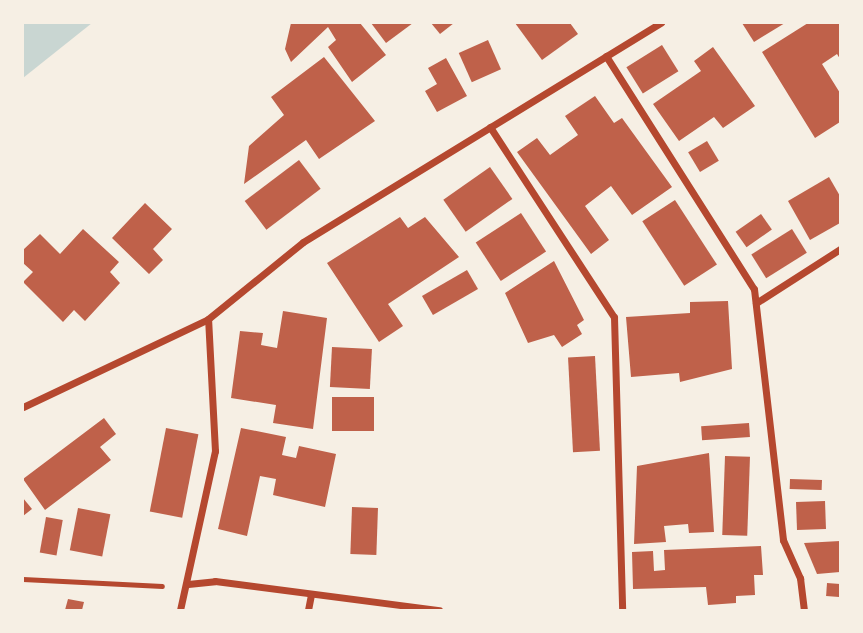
<!DOCTYPE html>
<style>
body{margin:0}
#map{position:relative;width:863px;height:633px;overflow:hidden;background:#f6efe4;font-family:"Archivo Narrow",sans-serif}
div>[style]{position:absolute}
.water>*{inset:0;background:#c9d6d2}
.building>*{inset:0;background:#bf614a;transform-origin:0 0}
.path>*{height:4.5px;margin:-2.25px;padding:0 2.25px;transform-origin:2.25px;border-radius:2.25px;background:#b5482f}
.minor>*{height:7px;margin:-3.5px;padding:0 3.5px;transform-origin:3.5px;border-radius:3.5px;background:#b5482f}
span{translate:-50% -50%;white-space:nowrap;text-align:center;line-height:1.15;-webkit-text-stroke:7px #f6efe4;paint-order:stroke}
.frame{position:absolute;inset:0;border:24px solid #f6efe4;pointer-events:none}
</style>
<div id="map">
<div class="water">
<i style="clip-path:polygon(23px 23px,92px 23px,23px 78px)"></i>
</div>
<div class="building">
<i style="clip-path:polygon(291px 23px,360px 23px,386px 55px,352px 82px,328px 47px,336px 40px,328px 27px,291px 62px,285px 49px)"></i>
<i style="clip-path:polygon(371px 23px,413px 23px,386px 43px)"></i>
<i style="clip-path:polygon(431px 23px,454px 23px,440px 34px)"></i>
<i style="clip-path:polygon(515px 23px,570px 23px,578px 34px,542px 60px)"></i>
<i style="clip-path:polygon(742px 23px,785px 23px,754px 42px)"></i>
<i style="clip-path:polygon(808px 23px,840px 23px,840px 59px,837px 54px,822px 64px,840px 93px,840px 122px,815px 138px,762px 52px)"></i>
<i style="left:488px;top:40px;width:32px;height:32px;rotate:66deg"></i>
<i style="left:662px;top:45px;width:31px;height:42px;rotate:58deg"></i>
<i style="clip-path:polygon(713px 47px,755px 106px,723px 128px,714px 117px,679px 141px,653px 104px,701px 71px,694px 61px)"></i>
<i style="clip-path:polygon(324px 57px,375px 121px,319px 159px,306px 140px,244px 184px,249px 146px,284px 115px,271px 97px)"></i>
<i style="clip-path:polygon(446px 58px,467px 96px,437px 112px,425px 91px,437px 84px,428px 68px)"></i>
<i style="clip-path:polygon(595px 96px,614px 123px,622px 118px,672px 187px,632px 215px,611px 186px,585px 206px,609px 240px,591px 254px,517px 152px,537px 138px,550px 155px,578px 135px,565px 116px)"></i>
<i style="left:707px;top:141px;width:23px;height:22px;rotate:59deg"></i>
<i style="left:299px;top:160px;width:36px;height:68px;rotate:53deg"></i>
<i style="left:490px;top:167px;width:39px;height:57px;rotate:55deg"></i>
<i style="clip-path:polygon(829px 177px,840px 196px,840px 223px,810px 240px,788px 201px)"></i>
<i style="left:675px;top:200px;width:77px;height:39px;rotate:57deg"></i>
<i style="clip-path:polygon(145px 203px,172px 229px,153px 249px,163px 260px,149px 274px,112px 238px)"></i>
<i style="left:521px;top:213px;width:46px;height:54px;rotate:57deg"></i>
<i style="left:761px;top:214px;width:19px;height:31px;rotate:55deg"></i>
<i style="clip-path:polygon(400px 217px,408px 228px,425px 217px,459px 257px,388px 304px,403px 326px,379px 342px,327px 263px)"></i>
<i style="clip-path:polygon(83px 229px,119px 262px,110px 272px,120px 283px,85px 321px,74px 310px,63px 322px,23px 282px,33px 272px,23px 263px,23px 250px,40px 234px,60px 254px)"></i>
<i style="left:792px;top:229px;width:28px;height:48px;rotate:58deg"></i>
<i style="clip-path:polygon(554px 261px,584px 320px,577px 325px,582px 334px,562px 347px,554px 335px,528px 343px,505px 293px)"></i>
<i style="left:467px;top:270px;width:22px;height:52px;rotate:60deg"></i>
<i style="clip-path:polygon(728px 301px,732px 369px,680px 382px,679px 373px,631px 377px,626px 317px,690px 313px,690px 302px)"></i>
<i style="clip-path:polygon(283px 311px,327px 318px,313px 429px,273px 423px,276px 405px,231px 398px,240px 331px,263px 333px,261px 345px,277px 348px)"></i>
<i style="left:332px;top:347px;width:40px;height:40px;rotate:3deg"></i>
<i style="left:595px;top:356px;width:95px;height:27px;rotate:87deg"></i>
<i style="left:332px;top:397px;width:42px;height:34px"></i>
<i style="clip-path:polygon(104px 418px,116px 434px,100px 447px,111px 460px,45px 510px,23px 479px)"></i>
<i style="left:749px;top:423px;width:14px;height:48px;rotate:86deg"></i>
<i style="left:166px;top:428px;width:33px;height:85px;rotate:11deg"></i>
<i style="clip-path:polygon(241px 428px,286px 437px,282px 455px,296px 458px,299px 446px,336px 454px,325px 507px,273px 495px,276px 479px,260px 476px,247px 536px,218px 529px)"></i>
<i style="clip-path:polygon(709px 453px,714px 532px,689px 533px,688px 524px,664px 526px,666px 542px,634px 544px,637px 466px)"></i>
<i style="left:725px;top:456px;width:25px;height:79px;rotate:2deg"></i>
<i style="left:790px;top:479px;width:32px;height:10px;rotate:2deg"></i>
<i style="clip-path:polygon(23px 498px,32px 509px,23px 516px)"></i>
<i style="left:825px;top:501px;width:28px;height:29px;rotate:88deg"></i>
<i style="left:352px;top:507px;width:26px;height:47px;rotate:2deg"></i>
<i style="left:78px;top:508px;width:33px;height:43px;rotate:11deg"></i>
<i style="left:46px;top:517px;width:17px;height:36px;rotate:10deg"></i>
<i style="clip-path:polygon(840px 541px,840px 572px,817px 574px,804px 543px)"></i>
<i style="clip-path:polygon(761px 546px,763px 575px,754px 575px,755px 595px,736px 596px,736px 603px,708px 605px,706px 587px,633px 589px,632px 552px,653px 551px,654px 571px,665px 570px,664px 550px)"></i>
<i style="left:827px;top:583px;width:13px;height:13px;rotate:4deg"></i>
<i style="clip-path:polygon(68px 599px,84px 602px,82px 610px,65px 610px)"></i>
</div>
<div class="path">
<i style="left:23px;top:579px;width:139px;rotate:2.9deg"></i>
</div>
<div class="minor">
<i style="left:606px;top:56px;width:276px;rotate:57.6deg"></i>
<i style="left:754px;top:289px;width:253px;rotate:83.4deg"></i>
<i style="left:783px;top:540px;width:42px;rotate:65.9deg"></i>
<i style="left:800px;top:578px;width:32px;rotate:83deg"></i>
<i style="left:490px;top:127px;width:227px;rotate:56.9deg"></i>
<i style="left:614px;top:317px;width:293px;rotate:88.4deg"></i>
<i style="left:756px;top:303px;width:100px;rotate:-32.7deg"></i>
<i style="left:23px;top:407px;width:205px;rotate:-25.4deg"></i>
<i style="left:208px;top:319px;width:122px;rotate:-39deg"></i>
<i style="left:303px;top:242px;width:420px;rotate:-31.5deg"></i>
<i style="left:188px;top:584px;width:27px;rotate:-6deg"></i>
<i style="left:215px;top:581px;width:226px;rotate:7.4deg"></i>
<i style="left:180px;top:610px;width:163px;rotate:-77.6deg"></i>
<i style="left:215px;top:451px;width:132px;rotate:-93deg"></i>
<i style="left:308px;top:610px;width:15px;rotate:-79deg"></i>
</div>
<div class="frame"></div>
</div>
